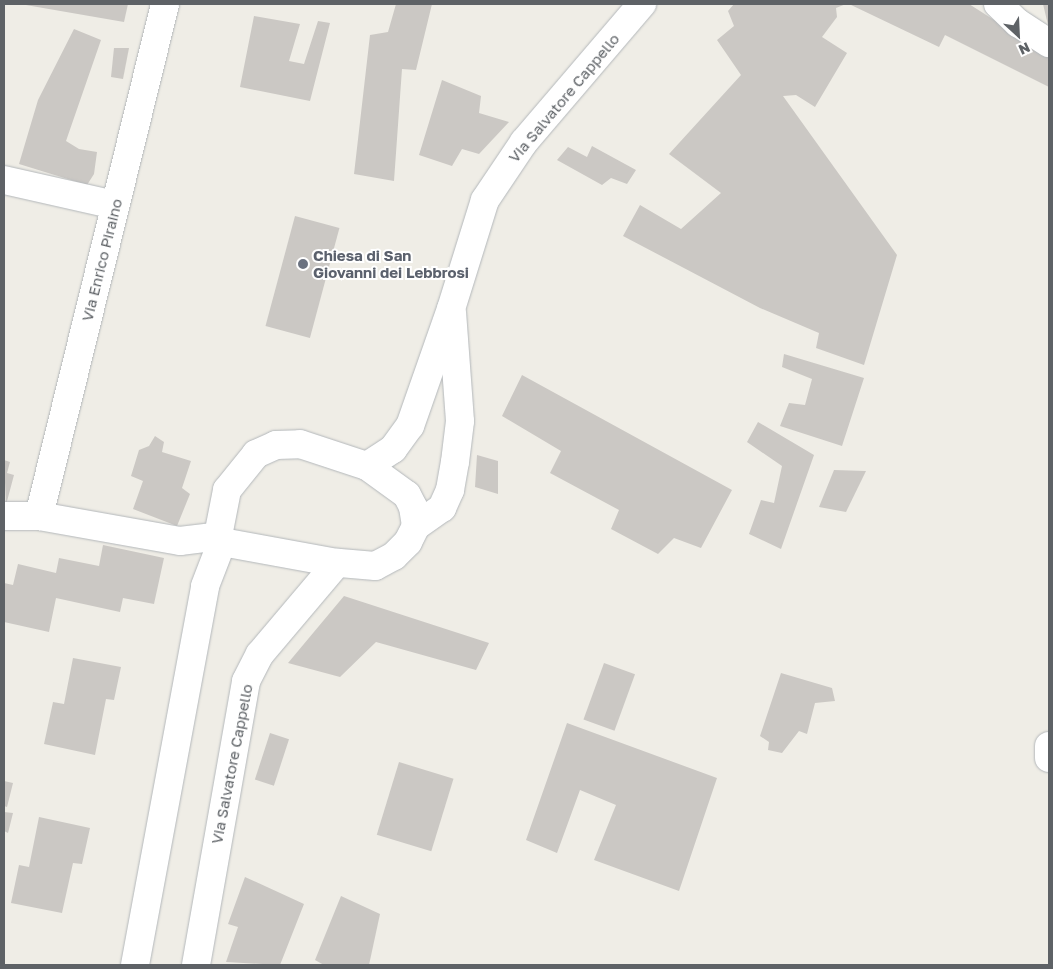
<!DOCTYPE html>
<style>
body{margin:0}
#map{position:relative;width:1053px;height:969px;overflow:hidden;background:#efede6;font-family:"Golos Text",sans-serif}
div>[style]{position:absolute}
.building>*{inset:0;background:#cbc8c4;transform-origin:0 0}
.roads{filter:drop-shadow(0 0 1px #b3b7ba) drop-shadow(0 0 1px #b3b7ba)}
.minor>*{height:28px;margin:-14px;padding:0 14px;transform-origin:14px;border-radius:14px;background:#fff}
.dots>*{width:14px;height:14px;translate:-50% -50%;box-sizing:border-box;border:2px solid #fff;border-radius:50%}
span{translate:-50% -50%;white-space:nowrap;text-align:center;line-height:1.15;-webkit-text-stroke:4px #fff;paint-order:stroke}
.street-label{font-size:15px;color:#5e6266}
.worship-label{font-size:15px;color:#5b616d;font-weight:700}
.left{translate:0 -50%;text-align:left}
.frame{position:absolute;inset:0;border:5px solid #5e6266;pointer-events:none}
.north{position:absolute;left:993px;top:10px;width:50px;height:50px;-webkit-text-stroke:4px #fff;paint-order:stroke;rotate:155deg;font-size:14px;font-weight:700;line-height:20px;text-align:center;color:#5e6266}
.north::after{content:'';display:block;margin:auto;width:18px;height:22px;background:#5e6266;clip-path:polygon(50% 0,100% 100%,50% 72%,0 100%)}
</style>
<div id="map">
<div class="building">
<i style="clip-path:polygon(20px 4px,128px 4px,124px 22px)"></i>
<i style="clip-path:polygon(396px 4px,432px 4px,416px 70px,402px 69px,394px 181px,354px 174px,370px 35px,388px 32px)"></i>
<i style="clip-path:polygon(734px 4px,846px 4px,836px 8px,837px 17px,822px 37px,847px 53px,815px 107px,796px 95px,783px 96px,897px 255px,864px 365px,816px 348px,819px 333px,760px 308px,623px 236px,640px 205px,681px 229px,721px 193px,669px 154px,741px 75px,717px 40px,734px 26px,728px 11px)"></i>
<i style="clip-path:polygon(849px 4px,969px 4px,1049px 55px,1049px 87px,945px 35px,939px 47px)"></i>
<i style="clip-path:polygon(1043px 4px,1049px 4px,1049px 26px,1048px 25px)"></i>
<i style="clip-path:polygon(254px 16px,300px 24px,289px 61px,304px 64px,318px 21px,330px 23px,310px 101px,240px 87px)"></i>
<i style="clip-path:polygon(74px 29px,101px 40px,66px 141px,79px 149px,97px 152px,94px 174px,87px 185px,19px 164px,38px 100px)"></i>
<i style="clip-path:polygon(114px 48px,129px 48px,123px 79px,111px 77px)"></i>
<i style="clip-path:polygon(442px 80px,481px 96px,479px 113px,509px 122px,479px 154px,462px 149px,452px 166px,419px 155px)"></i>
<i style="clip-path:polygon(592px 146px,636px 170px,627px 184px,611px 178px,602px 185px,557px 160px,568px 147px,587px 157px)"></i>
<i style="left:295px;top:216px;width:46px;height:114px;rotate:15deg"></i>
<i style="clip-path:polygon(784px 354px,864px 378px,842px 446px,780px 426px,789px 403px,805px 405px,812px 379px,782px 367px)"></i>
<i style="clip-path:polygon(522px 375px,732px 490px,701px 548px,674px 538px,658px 554px,611px 529px,619px 510px,550px 473px,561px 451px,502px 416px)"></i>
<i style="clip-path:polygon(758px 422px,814px 455px,781px 549px,749px 534px,761px 500px,774px 503px,782px 466px,747px 442px)"></i>
<i style="clip-path:polygon(155px 436px,164px 442px,162px 452px,191px 461px,182px 488px,190px 494px,177px 526px,133px 509px,143px 481px,131px 476px,139px 450px,149px 446px)"></i>
<i style="clip-path:polygon(477px 455px,498px 461px,498px 494px,475px 487px)"></i>
<i style="clip-path:polygon(4px 460px,10px 462px,7px 473px,14px 475px,6px 505px)"></i>
<i style="clip-path:polygon(834px 470px,866px 471px,846px 512px,819px 507px)"></i>
<i style="clip-path:polygon(103px 545px,164px 558px,154px 604px,123px 598px,120px 612px,56px 598px,49px 632px,4px 622px,4px 583px,13px 585px,18px 564px,56px 573px,59px 558px,99px 566px)"></i>
<i style="clip-path:polygon(344px 596px,489px 643px,476px 670px,376px 642px,340px 677px,288px 663px)"></i>
<i style="clip-path:polygon(73px 658px,121px 667px,114px 700px,106px 699px,95px 755px,44px 744px,53px 702px,64px 704px)"></i>
<i style="left:604px;top:663px;width:33px;height:60px;rotate:20deg"></i>
<i style="clip-path:polygon(781px 673px,832px 688px,835px 701px,815px 703px,807px 734px,799px 731px,782px 753px,768px 750px,769px 742px,760px 736px)"></i>
<i style="clip-path:polygon(567px 723px,717px 778px,679px 891px,594px 860px,616px 805px,580px 790px,557px 853px,526px 840px)"></i>
<i style="left:270px;top:733px;width:20px;height:49px;rotate:18deg"></i>
<i style="left:399px;top:762px;width:57px;height:76px;rotate:17deg"></i>
<i style="clip-path:polygon(4px 781px,13px 783px,7px 807px,4px 806px)"></i>
<i style="clip-path:polygon(4px 812px,13px 813px,8px 833px,4px 831px)"></i>
<i style="clip-path:polygon(39px 817px,90px 828px,82px 864px,73px 863px,62px 913px,11px 903px,19px 865px,29px 867px)"></i>
<i style="clip-path:polygon(245px 877px,304px 904px,280px 965px,226px 962px,238px 927px,228px 924px)"></i>
<i style="clip-path:polygon(341px 896px,380px 914px,369px 965px,324px 965px,315px 960px)"></i>
</div>
<div class="roads">
<div class="minor">
<i style="left:998px;top:4px;width:28px;rotate:44deg"></i>
<i style="left:1018px;top:23px;width:37px;rotate:33deg"></i>
<i style="left:4px;top:180px;width:114px;rotate:12.7deg"></i>
<i style="left:300px;top:444px;width:71px;rotate:18.2deg"></i>
<i style="left:367px;top:466px;width:49px;rotate:35.9deg"></i>
<i style="left:407px;top:495px;width:13px;rotate:63deg"></i>
<i style="left:413px;top:507px;width:19px;rotate:81deg"></i>
<i style="left:416px;top:526px;width:18px;rotate:117deg"></i>
<i style="left:408px;top:542px;width:20px;rotate:135deg"></i>
<i style="left:394px;top:556px;width:21px;rotate:152deg"></i>
<i style="left:375px;top:566px;width:38px;rotate:-175deg"></i>
<i style="left:337px;top:563px;width:117px;rotate:-169.7deg"></i>
<i style="left:222px;top:542px;width:7px;rotate:-124deg"></i>
<i style="left:218px;top:536px;width:47px;rotate:-78.9deg"></i>
<i style="left:227px;top:490px;width:46px;rotate:-51.1deg"></i>
<i style="left:256px;top:454px;width:22px;rotate:-24deg"></i>
<i style="left:276px;top:445px;width:24px;rotate:-2deg"></i>
<i style="left:367px;top:466px;width:31px;rotate:-33deg"></i>
<i style="left:393px;top:449px;width:29px;rotate:-54deg"></i>
<i style="left:410px;top:426px;width:124px;rotate:-70.7deg"></i>
<i style="left:451px;top:309px;width:114px;rotate:-72.7deg"></i>
<i style="left:485px;top:200px;width:70px;rotate:-56.1deg"></i>
<i style="left:524px;top:142px;width:182px;rotate:-49.5deg"></i>
<i style="left:4px;top:516px;width:35px"></i>
<i style="left:39px;top:516px;width:143px;rotate:10.1deg"></i>
<i style="left:180px;top:541px;width:38px;rotate:-7deg"></i>
<i style="left:39px;top:516px;width:527px;rotate:-76.17deg"></i>
<i style="left:416px;top:526px;width:32px;rotate:-35deg"></i>
<i style="left:442px;top:508px;width:20px;rotate:-66deg"></i>
<i style="left:450px;top:490px;width:28px;rotate:-80deg"></i>
<i style="left:455px;top:462px;width:41px;rotate:-83deg"></i>
<i style="left:460px;top:421px;width:108px;rotate:-94.2deg"></i>
<i style="left:1049px;top:746px;width:12px;rotate:90deg"></i>
<i style="left:135px;top:965px;width:385px;rotate:-79.5deg"></i>
<i style="left:205px;top:586px;width:47px;rotate:-68.9deg"></i>
<i style="left:196px;top:965px;width:288px;rotate:-80deg"></i>
<i style="left:246px;top:681px;width:30px;rotate:-63deg"></i>
<i style="left:260px;top:654px;width:119px;rotate:-49.8deg"></i>
</div>
</div>
<div class="dots">
<i style="left:303px;top:264px;background:#6b7280"></i>
</div>
<div class="street-label">
<span style="left:564px;top:98px;rotate:-50deg">Via Salvatore Cappello</span>
<span style="left:102px;top:260px;rotate:-76deg">Via Enrico Piraino</span>
<span style="left:232px;top:764px;rotate:-79deg">Via Salvatore Cappello</span>
</div>
<div class="worship-label">
<span class="left" style="left:313px;top:264px">Chiesa di San<br>Giovanni dei Lebbrosi</span>
</div>
<div class="frame"></div>
<div class="north">N</div>
</div>
